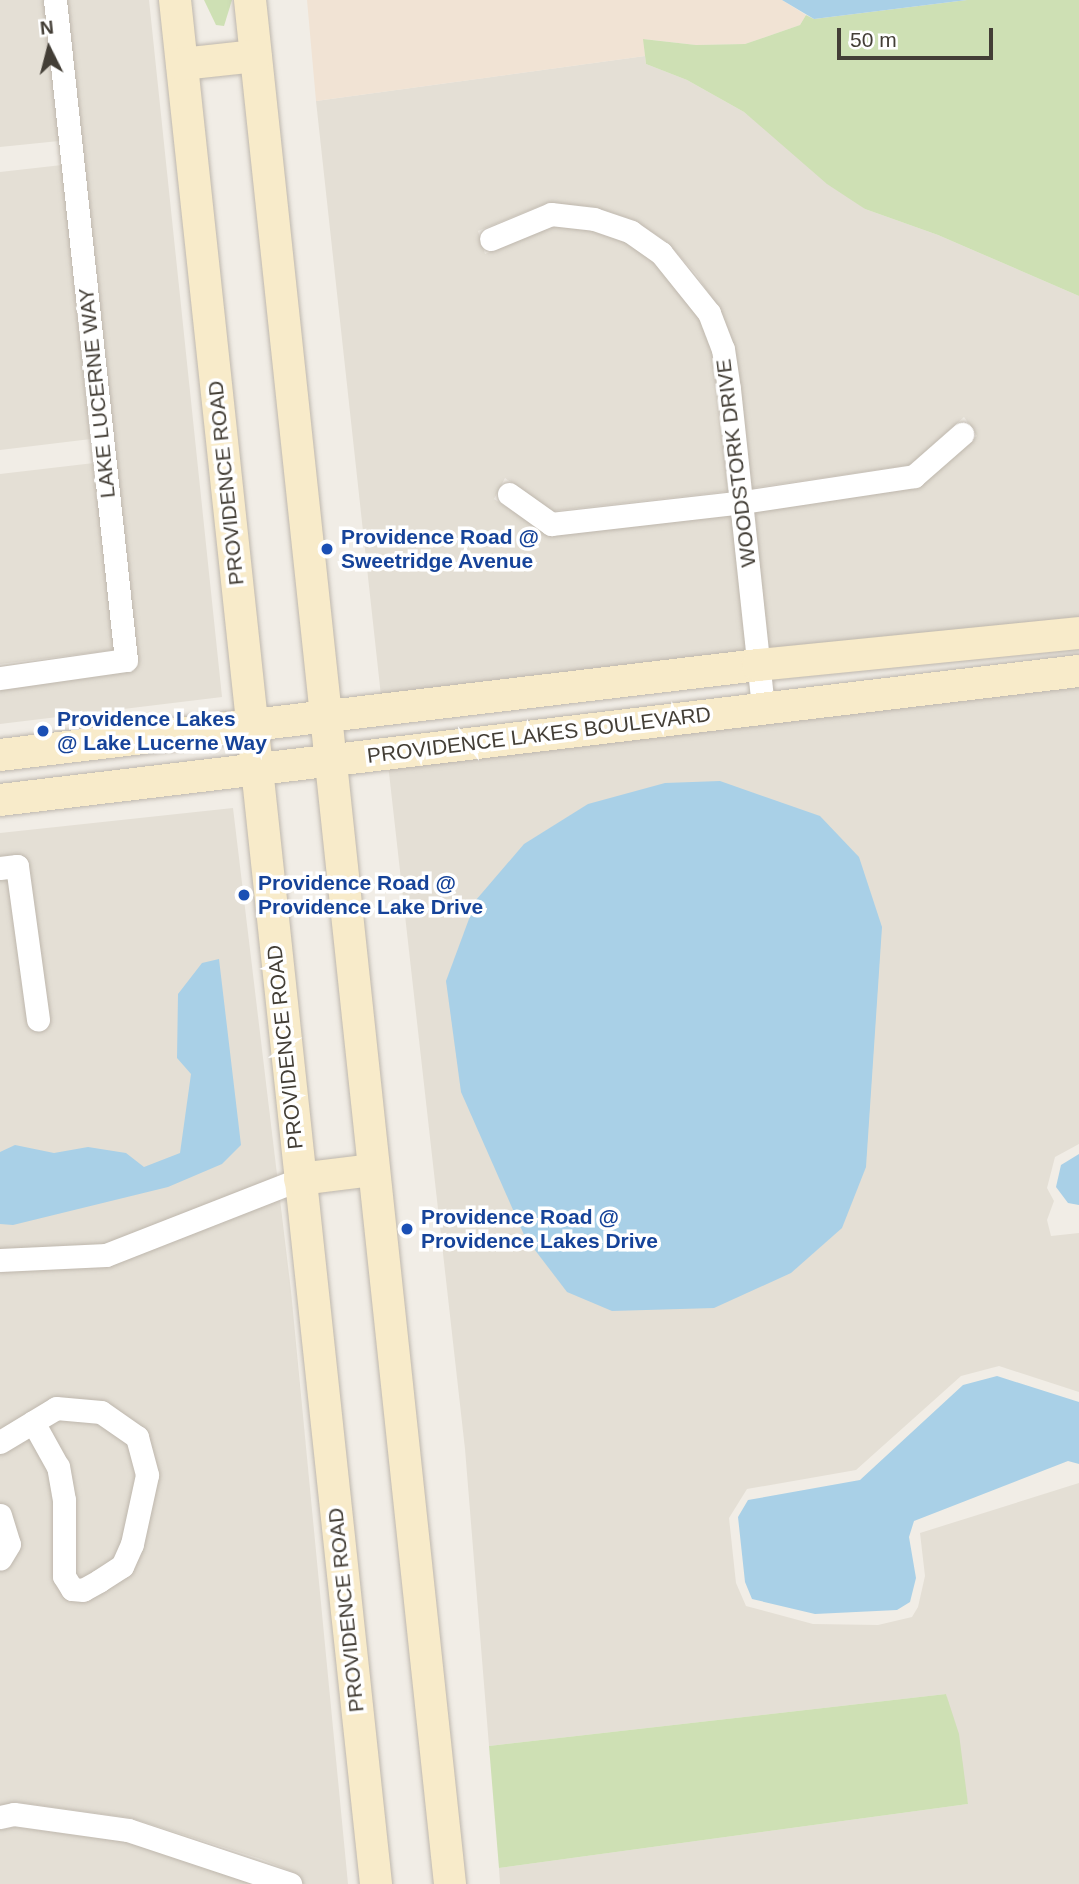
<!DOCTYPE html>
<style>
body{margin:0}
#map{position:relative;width:1079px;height:1884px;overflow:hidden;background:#f1ede6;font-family:Arial,sans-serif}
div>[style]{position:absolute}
.residential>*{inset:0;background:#e4dfd5}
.commercial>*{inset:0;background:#f1e3d4}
.green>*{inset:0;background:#cee0b4}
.water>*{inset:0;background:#a9d0e7}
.roads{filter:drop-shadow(0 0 2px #beb7ad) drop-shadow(0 0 2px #beb7ad)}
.street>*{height:23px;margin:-11.5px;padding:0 11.5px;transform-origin:11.5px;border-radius:11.5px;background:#fff}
.secondary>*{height:32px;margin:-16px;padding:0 16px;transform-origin:16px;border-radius:16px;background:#f8ebca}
.dots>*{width:19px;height:19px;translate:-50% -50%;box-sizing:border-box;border:4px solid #fff;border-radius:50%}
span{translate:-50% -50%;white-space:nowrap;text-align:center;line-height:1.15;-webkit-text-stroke:7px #fff;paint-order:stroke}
.street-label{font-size:21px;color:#433e36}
.transit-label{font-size:21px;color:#164399;font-weight:700}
.left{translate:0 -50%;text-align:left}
.north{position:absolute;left:14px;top:14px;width:70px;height:70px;-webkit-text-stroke:5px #fff;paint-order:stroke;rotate:354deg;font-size:19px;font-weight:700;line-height:28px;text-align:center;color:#433e36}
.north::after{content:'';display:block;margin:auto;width:24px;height:32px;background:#433e36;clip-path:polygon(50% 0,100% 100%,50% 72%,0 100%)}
.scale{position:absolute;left:837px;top:28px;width:156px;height:32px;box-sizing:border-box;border:4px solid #433e36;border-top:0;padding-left:9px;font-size:21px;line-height:24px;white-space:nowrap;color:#433e36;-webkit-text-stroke:5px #fff;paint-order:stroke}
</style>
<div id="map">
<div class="residential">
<i style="clip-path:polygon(0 0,44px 0,59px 141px,0 147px)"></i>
<i style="clip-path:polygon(65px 0,149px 0,222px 697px,0 724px,0 689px,127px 672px,136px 659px)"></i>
<i style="clip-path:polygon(645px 56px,646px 64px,687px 80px,744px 112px,865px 209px,938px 235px,1079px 296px,1079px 620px,768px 652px,755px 512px,916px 488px,977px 436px,964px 417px,910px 465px,752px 488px,740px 387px,719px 309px,696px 274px,667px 242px,634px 220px,594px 207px,547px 203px,478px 231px,485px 254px,553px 226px,592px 231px,627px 243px,655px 262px,700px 319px,713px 353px,731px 491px,553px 511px,505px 478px,494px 499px,552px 536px,733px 515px,747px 654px,381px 696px,316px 101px)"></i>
<i style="clip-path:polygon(62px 165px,91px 439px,0 450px,0 172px)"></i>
<i style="clip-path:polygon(94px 463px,114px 650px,0 664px,0 474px)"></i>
<i style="clip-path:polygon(1079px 683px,1079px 1144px,1055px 1157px,1047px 1188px,1054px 1201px,1047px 1220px,1051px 1236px,1079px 1233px,1079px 1392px,999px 1366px,961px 1376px,856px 1470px,747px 1489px,729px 1518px,736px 1583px,746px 1606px,813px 1624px,878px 1625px,912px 1617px,918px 1607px,925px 1576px,920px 1533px,1079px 1483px,1079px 1884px,500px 1884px,499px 1868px,968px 1804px,946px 1694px,489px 1746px,465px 1449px,388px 764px)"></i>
<i style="clip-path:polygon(233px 808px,291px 1291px,348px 1884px,300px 1884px,293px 1872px,261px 1859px,131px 1818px,16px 1802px,0 1806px,0 833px)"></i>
<i style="clip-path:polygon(15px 1827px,126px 1842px,260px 1884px,0 1884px,0 1830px)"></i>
</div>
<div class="commercial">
<i style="clip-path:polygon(307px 0,782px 0,806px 15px,800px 25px,745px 44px,696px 45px,644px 39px,645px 56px,316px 101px)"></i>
</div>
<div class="green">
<i style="clip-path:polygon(204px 0,232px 0,224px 26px,216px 25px)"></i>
<i style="clip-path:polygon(967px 0,1079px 0,1079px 296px,938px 235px,865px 209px,827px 184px,744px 112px,687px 80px,646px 64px,643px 39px,696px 45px,745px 44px,800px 25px,806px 15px,814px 19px)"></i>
<i style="clip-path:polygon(946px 1694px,959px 1734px,968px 1804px,499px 1868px,489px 1746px)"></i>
</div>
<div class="water">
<i style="clip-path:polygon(782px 0,967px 0,814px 19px)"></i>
<i style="clip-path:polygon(720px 781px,820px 816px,859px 857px,882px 927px,866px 1167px,842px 1228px,791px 1273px,714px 1308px,612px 1311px,567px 1292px,525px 1237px,461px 1092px,446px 981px,476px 900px,524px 844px,588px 804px,665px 783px)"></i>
<i style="clip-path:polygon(219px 959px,241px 1145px,222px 1164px,168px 1187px,13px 1225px,0 1224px,0 1152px,15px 1145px,54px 1153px,88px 1147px,126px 1153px,144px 1167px,180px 1153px,191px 1074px,177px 1058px,178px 994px,202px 963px)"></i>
<i style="clip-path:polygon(1079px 1154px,1079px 1205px,1068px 1203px,1056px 1187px,1061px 1165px)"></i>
<i style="clip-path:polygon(997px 1376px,1079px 1402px,1079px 1464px,1068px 1461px,914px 1521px,909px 1537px,916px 1578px,910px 1602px,897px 1610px,815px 1614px,752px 1599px,745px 1582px,738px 1517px,748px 1500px,860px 1480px,963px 1385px)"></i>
</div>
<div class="roads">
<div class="street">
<i style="left:491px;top:239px;width:65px;rotate:-22.6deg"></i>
<i style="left:551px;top:214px;width:43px;rotate:6.6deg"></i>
<i style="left:594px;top:219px;width:39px;rotate:19deg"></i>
<i style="left:631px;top:232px;width:37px;rotate:35deg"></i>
<i style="left:661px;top:253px;width:77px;rotate:51.3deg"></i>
<i style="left:709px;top:313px;width:39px;rotate:69deg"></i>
<i style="left:723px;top:349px;width:40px;rotate:81.5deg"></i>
<i style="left:729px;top:389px;width:321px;rotate:83.9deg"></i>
<i style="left:509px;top:494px;width:52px;rotate:35.5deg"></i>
<i style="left:551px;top:524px;width:193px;rotate:-6.5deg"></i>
<i style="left:743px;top:502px;width:173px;rotate:-8.6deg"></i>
<i style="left:914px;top:476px;width:64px;rotate:-41.2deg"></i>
<i style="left:0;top:678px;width:127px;rotate:-8.1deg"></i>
<i style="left:126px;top:660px;width:664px;rotate:-96.14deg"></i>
<i style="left:0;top:868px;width:17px;rotate:-7deg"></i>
<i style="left:17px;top:866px;width:155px;rotate:82.2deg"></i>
<i style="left:0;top:1260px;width:106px;rotate:-2.7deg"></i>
<i style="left:106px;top:1255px;width:208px;rotate:-21.4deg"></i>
<i style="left:0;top:1442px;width:39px;rotate:-31deg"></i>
<i style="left:33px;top:1422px;width:27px;rotate:-31deg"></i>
<i style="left:56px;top:1408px;width:45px;rotate:5.1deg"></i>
<i style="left:101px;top:1412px;width:44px;rotate:34.8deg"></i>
<i style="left:137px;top:1437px;width:39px;rotate:75deg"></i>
<i style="left:147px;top:1475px;width:71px;rotate:102.3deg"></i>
<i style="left:132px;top:1544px;width:24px;rotate:114deg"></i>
<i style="left:122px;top:1566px;width:27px;rotate:147deg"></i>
<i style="left:99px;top:1581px;width:18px;rotate:151deg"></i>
<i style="left:83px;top:1590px;width:11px;rotate:-175deg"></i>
<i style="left:72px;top:1589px;width:15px;rotate:-122deg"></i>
<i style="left:64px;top:1576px;width:76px;rotate:-90deg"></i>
<i style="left:64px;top:1500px;width:34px;rotate:-100deg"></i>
<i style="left:58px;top:1467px;width:51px;rotate:-119.1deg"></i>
<i style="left:0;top:1515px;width:30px;rotate:73deg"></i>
<i style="left:9px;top:1544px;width:17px;rotate:121deg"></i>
<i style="left:0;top:1817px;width:14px;rotate:-12deg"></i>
<i style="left:14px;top:1814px;width:115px;rotate:8deg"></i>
<i style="left:128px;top:1830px;width:171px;rotate:18.4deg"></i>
</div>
<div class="secondary">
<i style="left:175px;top:0;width:1895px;rotate:83.91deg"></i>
<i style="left:250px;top:0;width:1895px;rotate:83.94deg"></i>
<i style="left:182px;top:64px;width:74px;rotate:-6.2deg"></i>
<i style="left:0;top:755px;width:763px;rotate:-6.77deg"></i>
<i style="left:758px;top:665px;width:323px;rotate:-5.7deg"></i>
<i style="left:0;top:800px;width:1087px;rotate:-6.82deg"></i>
<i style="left:300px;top:1179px;width:74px;rotate:-7deg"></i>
</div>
</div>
<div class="dots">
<i style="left:327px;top:549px;background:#1a4fb4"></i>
<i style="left:43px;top:731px;background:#1a4fb4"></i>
<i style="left:244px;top:895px;background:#1a4fb4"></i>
<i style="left:407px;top:1229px;background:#1a4fb4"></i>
</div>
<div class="street-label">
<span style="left:97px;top:393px;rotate:-96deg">LAKE LUCERNE WAY</span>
<span style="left:736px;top:463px;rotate:-97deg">WOODSTORK DRIVE</span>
<span style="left:226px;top:483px;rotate:-96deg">PROVIDENCE ROAD</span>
<span style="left:539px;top:735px;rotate:-7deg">PROVIDENCE LAKES BOULEVARD</span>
<span style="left:285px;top:1047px;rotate:-96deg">PROVIDENCE ROAD</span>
<span style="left:346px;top:1610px;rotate:-96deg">PROVIDENCE ROAD</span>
</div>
<div class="transit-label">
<span class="left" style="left:341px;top:549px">Providence Road @<br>Sweetridge Avenue</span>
<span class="left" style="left:57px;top:731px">Providence Lakes<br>@ Lake Lucerne Way</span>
<span class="left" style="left:258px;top:895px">Providence Road @<br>Providence Lake Drive</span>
<span class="left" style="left:421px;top:1229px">Providence Road @<br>Providence Lakes Drive</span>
</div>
<div class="north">N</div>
<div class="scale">50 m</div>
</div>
